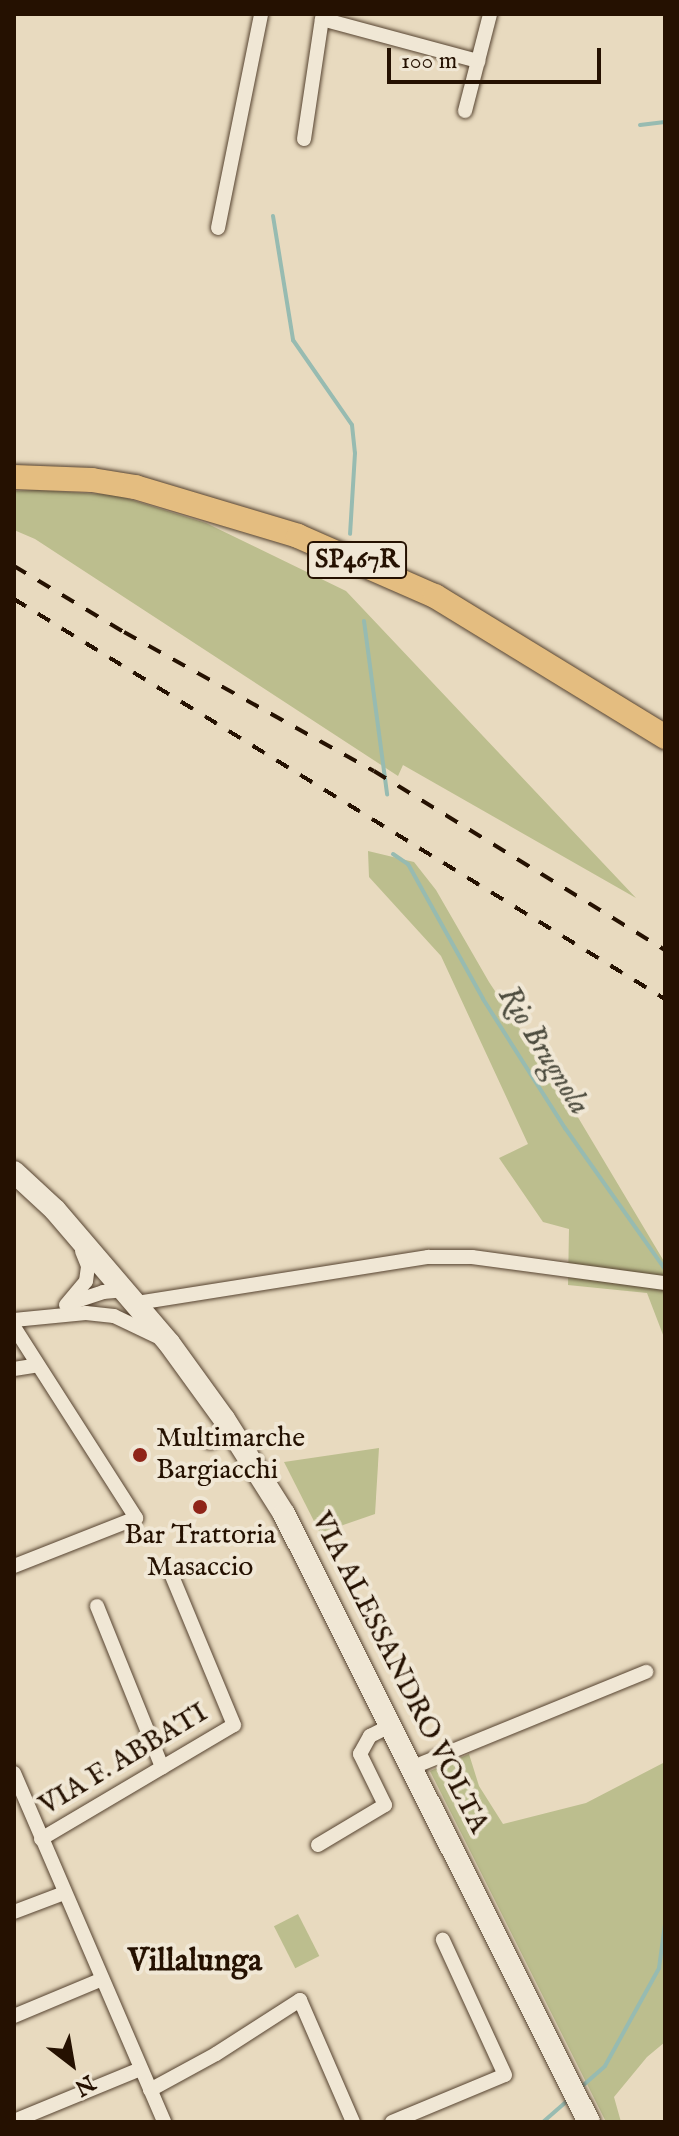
<!DOCTYPE html>
<style>
body{margin:0}
#map{position:relative;width:679px;height:2136px;overflow:hidden;background:#e8dabf;font-family:"IM FELL English",serif}
div>[style]{position:absolute}
.green>*{inset:0;background:#bcbe8e;transform-origin:0 0}
.stream>*{height:4px;margin:-2px;padding:0 2px;transform-origin:2px;border-radius:2px;background:#97bbb1}
.roads{filter:drop-shadow(0 0 2px #564330) drop-shadow(0 0 2px #564330)}
.minor>*{height:14px;margin:-7px;padding:0 7px;transform-origin:7px;border-radius:7px;background:#f0e7d5}
.secondary>*{height:22px;margin:-11px;padding:0 11px;transform-origin:11px;border-radius:11px;background:#f0e7d5}
.primary>*{height:24px;margin:-12px;padding:0 12px;transform-origin:12px;border-radius:12px;background:#e4bd80}
.rail>*{height:4px;margin-top:-2px;transform-origin:0;background:repeating-linear-gradient(90deg,#251101 0 14px,transparent 0 28px)}
.dots>*{width:22px;height:22px;translate:-50% -50%;box-sizing:border-box;border:4px solid #f0e7d5;border-radius:50%}
span{translate:-50% -50%;white-space:nowrap;text-align:center;line-height:1.15;-webkit-text-stroke:8px #f0e7d5;paint-order:stroke}
.shield-label span{padding:2px 6px;background:#f0e7d5;border:2px solid;border-radius:6px;-webkit-text-stroke-width:0}
.shield-label{font-size:26px;color:#251101;font-weight:700}
.poi-label{font-size:28px;color:#251101}
.left{translate:0 -50%;text-align:left}
.street-label{font-size:28px;color:#251101}
.water-label{font-size:30px;color:#4d4c3f;font-style:italic}
.quarter-label{font-size:32px;color:#251101;font-weight:700}
.frame{position:absolute;inset:0;border:16px solid #251101;pointer-events:none}
.north{position:absolute;left:32px;top:2024px;width:80px;height:80px;-webkit-text-stroke:6px #f0e7d5;paint-order:stroke;rotate:149deg;font-size:22px;font-weight:700;line-height:32px;text-align:center;color:#251101}
.north::after{content:'';display:block;margin:auto;width:28px;height:36px;background:#251101;clip-path:polygon(50% 0,100% 100%,50% 72%,0 100%)}
.scale{position:absolute;left:387px;top:48px;width:214px;height:36px;box-sizing:border-box;border:4px solid #251101;border-top:0;padding-left:10px;font-size:24px;line-height:28px;white-space:nowrap;color:#251101;-webkit-text-stroke:6px #f0e7d5;paint-order:stroke}
</style>
<div id="map">
<div class="green">
<i style="clip-path:polygon(37px 490px,116px 495px,206px 523px,346px 591px,636px 898px,403px 765px,398px 776px,35px 539px,14px 530px,14px 491px)"></i>
<i style="clip-path:polygon(368px 851px,414px 862px,436px 890px,489px 982px,576px 1114px,665px 1263px,665px 1340px,647px 1293px,568px 1285px,569px 1229px,543px 1222px,499px 1158px,528px 1144px,441px 956px,369px 877px)"></i>
<i style="clip-path:polygon(379px 1448px,375px 1514px,320px 1533px,284px 1462px)"></i>
<i style="clip-path:polygon(469px 1754px,479px 1786px,503px 1824px,586px 1803px,665px 1762px,665px 2042px,647px 2057px,614px 2097px,621px 2122px,606px 2122px,430px 1771px)"></i>
<i style="left:298px;top:1914px;width:47px;height:27px;rotate:63deg"></i>
</div>
<div class="stream">
<i style="left:640px;top:125px;width:25px;rotate:-7deg"></i>
<i style="left:273px;top:216px;width:126px;rotate:80.8deg"></i>
<i style="left:293px;top:340px;width:103px;rotate:55.2deg"></i>
<i style="left:352px;top:425px;width:28px;rotate:84deg"></i>
<i style="left:355px;top:453px;width:81px;rotate:93.5deg"></i>
<i style="left:364px;top:621px;width:175px;rotate:82.4deg"></i>
<i style="left:393px;top:854px;width:18px;rotate:34deg"></i>
<i style="left:408px;top:864px;width:154px;rotate:60.9deg"></i>
<i style="left:483px;top:999px;width:153px;rotate:57.6deg"></i>
<i style="left:565px;top:1128px;width:173px;rotate:54.7deg"></i>
<i style="left:580px;top:2088px;width:33px;rotate:-41deg"></i>
<i style="left:605px;top:2066px;width:112px;rotate:-61.1deg"></i>
<i style="left:659px;top:1968px;width:44px;rotate:-82.2deg"></i>
<i style="left:543px;top:2122px;width:33px;rotate:-41deg"></i>
</div>
<div class="roads">
<div class="minor">
<i style="left:465px;top:111px;width:100px;rotate:-75.5deg"></i>
<i style="left:304px;top:139px;width:121px;rotate:-81.5deg"></i>
<i style="left:322px;top:19px;width:162px;rotate:15.1deg"></i>
<i style="left:218px;top:228px;width:218px;rotate:-78.6deg"></i>
<i style="left:70px;top:1303px;width:35px;rotate:-18deg"></i>
<i style="left:103px;top:1292px;width:23px;rotate:-5deg"></i>
<i style="left:137px;top:1303px;width:295px;rotate:-9deg"></i>
<i style="left:428px;top:1257px;width:44px"></i>
<i style="left:472px;top:1257px;width:195px;rotate:7.7deg"></i>
<i style="left:66px;top:1305px;width:31px;rotate:-50deg"></i>
<i style="left:86px;top:1281px;width:15px;rotate:-82deg"></i>
<i style="left:88px;top:1266px;width:16px;rotate:-112deg"></i>
<i style="left:14px;top:1320px;width:72px;rotate:-5.6deg"></i>
<i style="left:86px;top:1313px;width:28px;rotate:6deg"></i>
<i style="left:114px;top:1316px;width:47px;rotate:25.5deg"></i>
<i style="left:14px;top:1327px;width:227px;rotate:57.4deg"></i>
<i style="left:136px;top:1518px;width:131px;rotate:158.5deg"></i>
<i style="left:14px;top:1369px;width:24px;rotate:-9deg"></i>
<i style="left:210px;top:1442px;width:25px;rotate:-27deg"></i>
<i style="left:97px;top:1606px;width:174px;rotate:68deg"></i>
<i style="left:413px;top:1767px;width:252px;rotate:-22.2deg"></i>
<i style="left:14px;top:1773px;width:380px;rotate:66.7deg"></i>
<i style="left:41px;top:1839px;width:224px;rotate:-30.6deg"></i>
<i style="left:234px;top:1725px;width:161px;rotate:-112.6deg"></i>
<i style="left:318px;top:1845px;width:78px;rotate:-30.8deg"></i>
<i style="left:385px;top:1805px;width:57px;rotate:-116.1deg"></i>
<i style="left:360px;top:1754px;width:21px;rotate:-61deg"></i>
<i style="left:370px;top:1736px;width:25px;rotate:-27deg"></i>
<i style="left:14px;top:1912px;width:53px;rotate:-20.8deg"></i>
<i style="left:14px;top:2016px;width:93px;rotate:-22.7deg"></i>
<i style="left:150px;top:2090px;width:75px;rotate:-28.6deg"></i>
<i style="left:216px;top:2054px;width:100px;rotate:-32.7deg"></i>
<i style="left:300px;top:2000px;width:133px;rotate:66.5deg"></i>
<i style="left:14px;top:2121px;width:136px;rotate:-22.4deg"></i>
<i style="left:392px;top:2122px;width:122px;rotate:-22.6deg"></i>
<i style="left:505px;top:2075px;width:149px;rotate:-114.7deg"></i>
</div>
<div class="secondary">
<i style="left:14px;top:1172px;width:56px;rotate:42.8deg"></i>
<i style="left:55px;top:1210px;width:175px;rotate:49.4deg"></i>
<i style="left:169px;top:1343px;width:94px;rotate:54.1deg"></i>
<i style="left:224px;top:1419px;width:112px;rotate:57.7deg"></i>
<i style="left:284px;top:1514px;width:680px;rotate:63.36deg"></i>
</div>
<div class="primary">
<i style="left:14px;top:477px;width:78px;rotate:2.2deg"></i>
<i style="left:92px;top:480px;width:44px;rotate:9.2deg"></i>
<i style="left:135px;top:487px;width:170px;rotate:16.7deg"></i>
<i style="left:298px;top:536px;width:150px;rotate:23.7deg"></i>
<i style="left:435px;top:596px;width:270px;rotate:31.5deg"></i>
</div>
</div>
<div class="rail">
<i style="left:14px;top:566px;width:128px;rotate:31deg"></i>
<i style="left:124px;top:632px;width:286px;rotate:29.1deg"></i>
<i style="left:374px;top:771px;width:342px;rotate:31.6deg"></i>
<i style="left:14px;top:599px;width:764px;rotate:31.57deg"></i>
</div>
<div class="dots">
<i style="left:140px;top:1455px;background:#8f2418"></i>
<i style="left:200px;top:1507px;background:#8f2418"></i>
</div>
<div class="shield-label">
<span style="left:357px;top:560px">SP467R</span>
</div>
<div class="poi-label">
<span class="left" style="left:156px;top:1455px">Multimarche<br>Bargiacchi</span>
<span style="left:200px;top:1552px">Bar Trattoria<br>Masaccio</span>
</div>
<div class="street-label">
<span style="left:399px;top:1673px;rotate:63deg">VIA ALESSANDRO VOLTA</span>
<span style="left:124px;top:1760px;rotate:-31deg">VIA F. ABBATI</span>
</div>
<div class="water-label">
<span style="left:543px;top:1051px;rotate:58deg">Rio Brugnola</span>
</div>
<div class="quarter-label">
<span style="left:195px;top:1962px">Villalunga</span>
</div>
<div class="frame"></div>
<div class="north">N</div>
<div class="scale">100 m</div>
</div>
